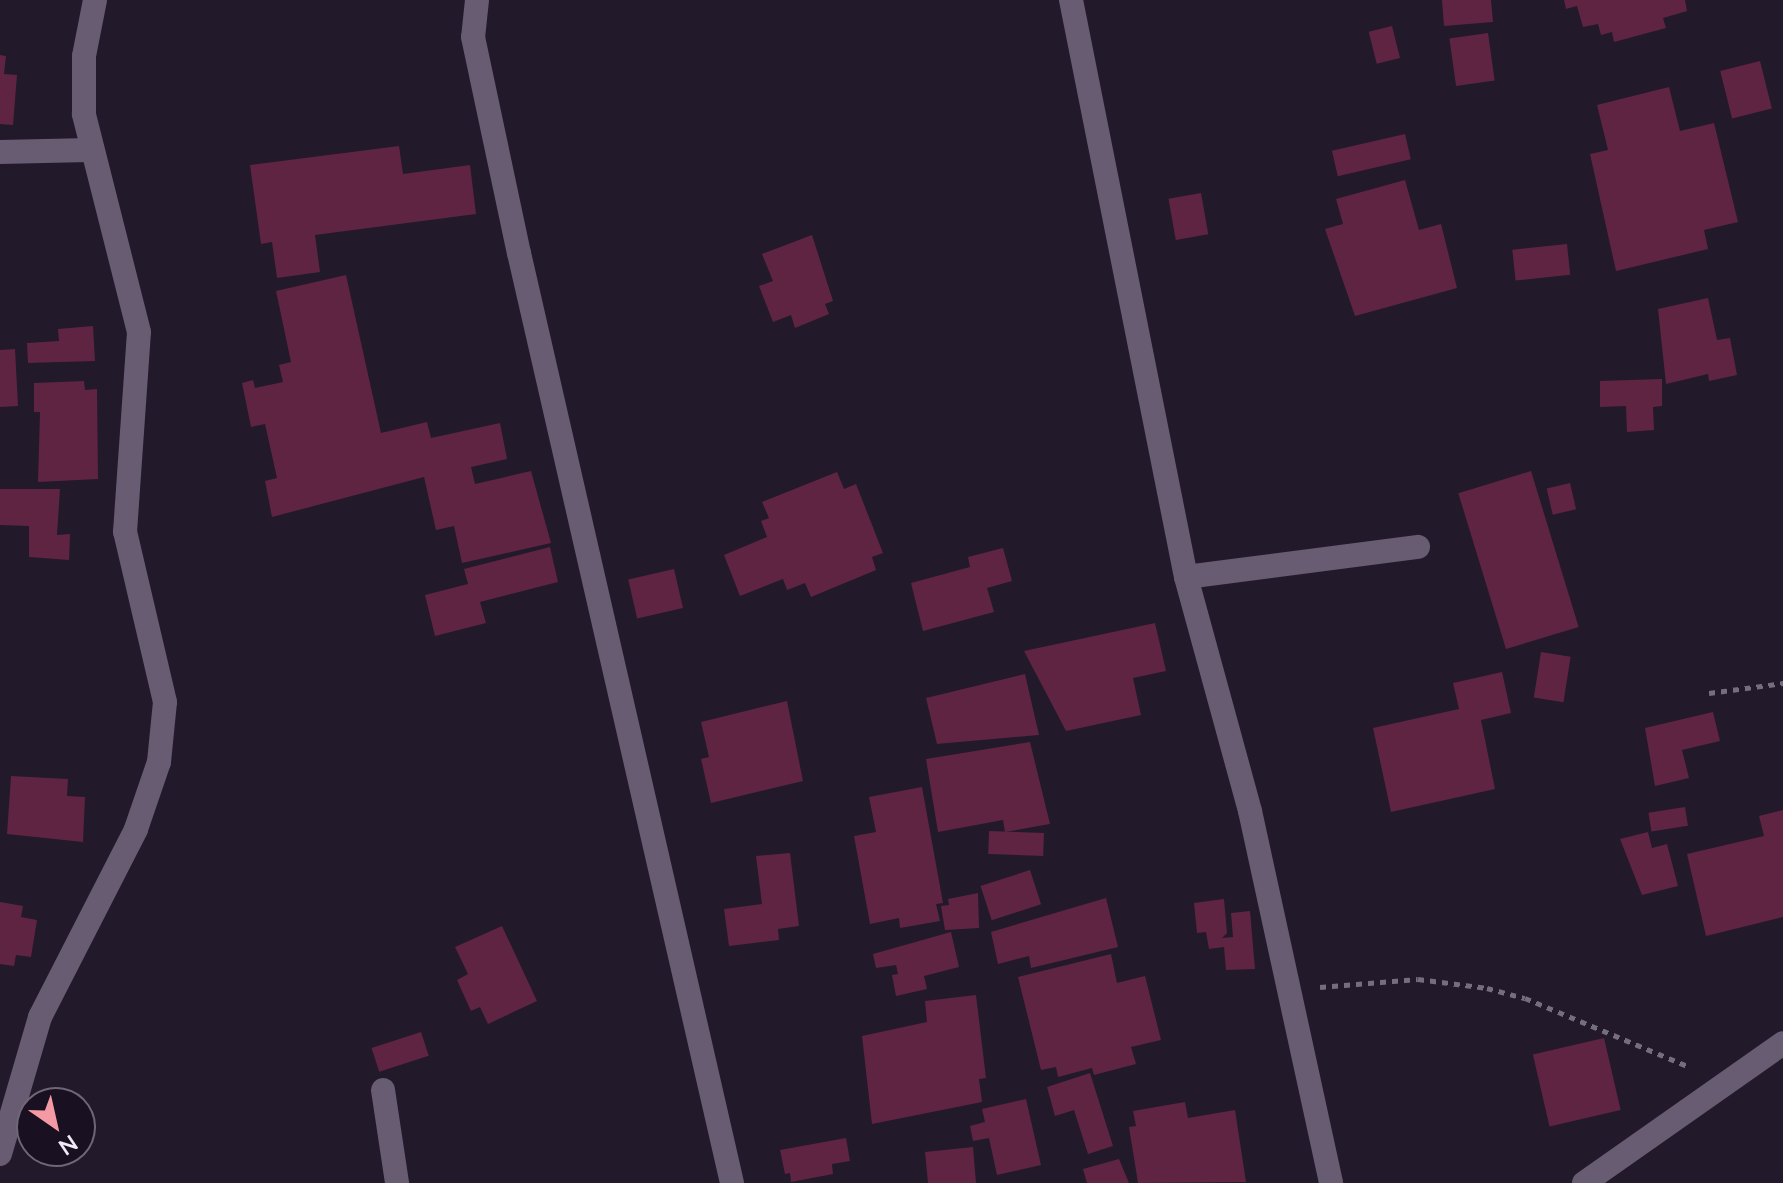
<!DOCTYPE html>
<style>
body{margin:0}
#map{position:relative;width:1783px;height:1183px;overflow:hidden;background:#22192b;font-family:Lato,sans-serif}
div>[style]{position:absolute}
.building>*{inset:0;background:#5f2442;transform-origin:0 0}
.path>*{height:5px;margin-top:-2.5px;transform-origin:0;background:repeating-linear-gradient(90deg,#766e7e 0 6px,transparent 0 12px)}
.street>*{height:24px;margin:-12px;padding:0 12px;transform-origin:12px;border-radius:12px;background:#675c72}
span{translate:-50% -50%;white-space:nowrap;text-align:center;line-height:1.15;-webkit-text-stroke:7px #191022;paint-order:stroke}
.north{position:absolute;left:16px;top:1087px;width:80px;height:80px;box-sizing:border-box;background:#191022;border:2px solid #6f6777;border-radius:50%;rotate:146deg;font-size:22px;font-weight:700;line-height:32px;text-align:center;color:#f0eaf7}
.north::after{content:'';display:block;margin:auto;width:28px;height:36px;background:#f49aa4;clip-path:polygon(50% 0,100% 100%,50% 72%,0 100%)}
</style>
<div id="map">
<div class="building">
<i style="clip-path:polygon(1442px 0,1491px 0,1493px 22px,1444px 26px)"></i>
<i style="clip-path:polygon(1564px 0,1685px 0,1687px 11px,1663px 18px,1666px 28px,1614px 42px,1612px 32px,1601px 35px,1598px 24px,1583px 27px,1577px 6px,1566px 9px)"></i>
<i style="left:1392px;top:26px;width:33px;height:24px;rotate:76deg"></i>
<i style="left:1488px;top:33px;width:48px;height:39px;rotate:82deg"></i>
<i style="clip-path:polygon(0 55px,6px 56px,4px 74px,17px 75px,13px 125px,0 124px)"></i>
<i style="left:1760px;top:61px;width:49px;height:41px;rotate:76deg"></i>
<i style="clip-path:polygon(1669px 87px,1680px 131px,1714px 123px,1738px 222px,1704px 230px,1708px 249px,1616px 271px,1590px 154px,1608px 150px,1597px 105px)"></i>
<i style="left:1405px;top:134px;width:26px;height:75px;rotate:77deg"></i>
<i style="clip-path:polygon(399px 146px,403px 174px,470px 165px,476px 214px,315px 235px,320px 272px,277px 278px,272px 242px,261px 244px,250px 165px)"></i>
<i style="clip-path:polygon(1405px 180px,1419px 230px,1441px 224px,1457px 288px,1355px 316px,1325px 229px,1343px 224px,1336px 199px)"></i>
<i style="left:1201px;top:193px;width:42px;height:33px;rotate:80deg"></i>
<i style="clip-path:polygon(812px 235px,833px 301px,825px 304px,829px 314px,795px 328px,791px 315px,773px 322px,759px 286px,773px 281px,762px 254px)"></i>
<i style="left:1567px;top:244px;width:31px;height:55px;rotate:84deg"></i>
<i style="clip-path:polygon(346px 275px,381px 433px,427px 422px,431px 438px,500px 423px,507px 459px,471px 467px,475px 484px,531px 471px,551px 543px,462px 563px,454px 526px,436px 530px,424px 477px,272px 517px,265px 481px,277px 478px,265px 424px,251px 427px,242px 383px,253px 380px,255px 388px,283px 382px,279px 365px,291px 362px,276px 291px)"></i>
<i style="clip-path:polygon(1708px 298px,1717px 340px,1730px 338px,1737px 375px,1709px 381px,1708px 374px,1666px 384px,1658px 309px)"></i>
<i style="clip-path:polygon(93px 326px,95px 361px,28px 363px,27px 343px,59px 341px,58px 329px)"></i>
<i style="clip-path:polygon(15px 349px,18px 406px,0 407px,0 350px)"></i>
<i style="clip-path:polygon(1662px 379px,1662px 406px,1653px 407px,1654px 430px,1627px 432px,1626px 406px,1600px 407px,1600px 381px)"></i>
<i style="clip-path:polygon(84px 381px,85px 390px,97px 389px,98px 479px,38px 482px,40px 412px,34px 412px,34px 383px)"></i>
<i style="left:1531px;top:471px;width:163px;height:76px;rotate:73deg"></i>
<i style="clip-path:polygon(837px 472px,844px 489px,856px 484px,883px 553px,872px 557px,876px 570px,811px 597px,805px 583px,787px 590px,783px 579px,740px 596px,724px 555px,767px 537px,761px 521px,769px 518px,762px 502px)"></i>
<i style="left:1570px;top:483px;width:27px;height:24px;rotate:77deg"></i>
<i style="clip-path:polygon(0 489px,60px 489px,57px 535px,70px 534px,69px 560px,29px 557px,29px 526px,0 525px)"></i>
<i style="clip-path:polygon(550px 547px,558px 582px,480px 602px,486px 623px,435px 636px,425px 595px,468px 584px,464px 569px)"></i>
<i style="clip-path:polygon(1003px 548px,1012px 581px,987px 588px,994px 612px,923px 631px,911px 583px,970px 567px,968px 557px)"></i>
<i style="left:674px;top:569px;width:40px;height:47px;rotate:77deg"></i>
<i style="clip-path:polygon(1155px 623px,1166px 671px,1133px 678px,1141px 715px,1066px 731px,1024px 651px)"></i>
<i style="left:1541px;top:652px;width:30px;height:46px;rotate:9deg"></i>
<i style="clip-path:polygon(1502px 672px,1511px 713px,1481px 720px,1495px 789px,1391px 812px,1373px 728px,1459px 709px,1453px 683px)"></i>
<i style="clip-path:polygon(1025px 674px,1039px 735px,937px 744px,926px 698px)"></i>
<i style="clip-path:polygon(787px 701px,803px 781px,711px 803px,701px 759px,709px 757px,701px 722px)"></i>
<i style="clip-path:polygon(1713px 712px,1720px 741px,1682px 750px,1689px 778px,1655px 786px,1645px 728px)"></i>
<i style="clip-path:polygon(1030px 742px,1050px 824px,1005px 832px,1003px 820px,938px 832px,926px 759px)"></i>
<i style="clip-path:polygon(11px 776px,68px 779px,67px 796px,85px 797px,83px 842px,7px 834px)"></i>
<i style="clip-path:polygon(922px 787px,943px 903px,936px 904px,940px 921px,900px 928px,899px 918px,870px 924px,854px 836px,876px 832px,869px 797px)"></i>
<i style="left:1685px;top:807px;width:19px;height:37px;rotate:81deg"></i>
<i style="clip-path:polygon(1783px 810px,1783px 917px,1706px 936px,1687px 854px,1764px 836px,1759px 816px)"></i>
<i style="clip-path:polygon(1648px 832px,1652px 848px,1667px 844px,1678px 886px,1642px 895px,1620px 839px)"></i>
<i style="left:1044px;top:833px;width:23px;height:55px;rotate:92deg"></i>
<i style="clip-path:polygon(790px 853px,799px 926px,778px 929px,779px 940px,729px 946px,724px 909px,762px 904px,756px 856px)"></i>
<i style="left:1030px;top:870px;width:36px;height:52px;rotate:72deg"></i>
<i style="clip-path:polygon(978px 893px,979px 928px,945px 930px,941px 906px,949px 905px,948px 899px)"></i>
<i style="clip-path:polygon(1106px 898px,1118px 947px,1031px 968px,1029px 956px,998px 964px,991px 932px)"></i>
<i style="clip-path:polygon(1224px 899px,1227px 933px,1222px 938px,1233px 937px,1231px 913px,1250px 911px,1255px 969px,1226px 970px,1224px 947px,1209px 949px,1206px 932px,1197px 933px,1194px 903px)"></i>
<i style="clip-path:polygon(0 902px,23px 906px,21px 917px,37px 920px,31px 957px,16px 955px,14px 966px,0 964px)"></i>
<i style="clip-path:polygon(502px 926px,537px 1001px,488px 1024px,480px 1007px,471px 1011px,457px 980px,468px 974px,455px 947px)"></i>
<i style="clip-path:polygon(951px 932px,959px 967px,924px 976px,927px 989px,896px 996px,892px 975px,898px 974px,896px 965px,876px 968px,873px 954px)"></i>
<i style="clip-path:polygon(1111px 954px,1117px 983px,1145px 976px,1161px 1040px,1131px 1047px,1136px 1064px,1094px 1075px,1092px 1068px,1058px 1077px,1056px 1067px,1041px 1070px,1018px 977px)"></i>
<i style="clip-path:polygon(976px 995px,986px 1078px,979px 1079px,982px 1102px,872px 1124px,862px 1036px,927px 1022px,925px 1001px)"></i>
<i style="left:421px;top:1032px;width:25px;height:52px;rotate:72deg"></i>
<i style="left:1604px;top:1038px;width:74px;height:73px;rotate:77deg"></i>
<i style="clip-path:polygon(1090px 1073px,1113px 1146px,1088px 1154px,1074px 1110px,1055px 1116px,1047px 1087px)"></i>
<i style="clip-path:polygon(1026px 1099px,1041px 1165px,997px 1175px,989px 1138px,973px 1141px,970px 1126px,985px 1122px,982px 1109px)"></i>
<i style="clip-path:polygon(1185px 1102px,1188px 1118px,1235px 1110px,1246px 1182px,1138px 1183px,1129px 1127px,1136px 1126px,1133px 1111px)"></i>
<i style="clip-path:polygon(846px 1138px,850px 1161px,832px 1164px,833px 1174px,791px 1182px,790px 1173px,785px 1174px,780px 1150px)"></i>
<i style="clip-path:polygon(973px 1147px,976px 1183px,928px 1183px,925px 1152px)"></i>
<i style="clip-path:polygon(1119px 1159px,1129px 1183px,1087px 1183px,1083px 1169px)"></i>
</div>
<div class="path">
<i style="left:1709px;top:693px;width:75px;rotate:-7.7deg"></i>
<i style="left:1320px;top:987px;width:98px;rotate:-4.7deg"></i>
<i style="left:1418px;top:979px;width:70px;rotate:7.4deg"></i>
<i style="left:1487px;top:988px;width:39px;rotate:15deg"></i>
<i style="left:1525px;top:998px;width:179px;rotate:22.7deg"></i>
</div>
<div class="street">
<i style="left:477px;top:0;width:37px;rotate:96deg"></i>
<i style="left:473px;top:37px;width:221px;rotate:78deg"></i>
<i style="left:519px;top:253px;width:954px;rotate:77.1deg"></i>
<i style="left:1071px;top:0;width:588px;rotate:78.73deg"></i>
<i style="left:1186px;top:577px;width:243px;rotate:74.7deg"></i>
<i style="left:1250px;top:811px;width:381px;rotate:77.7deg"></i>
<i style="left:0;top:152px;width:90px;rotate:-1.3deg"></i>
<i style="left:1186px;top:577px;width:234px;rotate:-7.4deg"></i>
<i style="left:383px;top:1090px;width:94px;rotate:81.4deg"></i>
<i style="left:0;top:1154px;width:143px;rotate:-73.7deg"></i>
<i style="left:40px;top:1017px;width:211px;rotate:-62.9deg"></i>
<i style="left:136px;top:829px;width:71px;rotate:-71.1deg"></i>
<i style="left:159px;top:762px;width:60px;rotate:-84.3deg"></i>
<i style="left:165px;top:702px;width:175px;rotate:-103.2deg"></i>
<i style="left:125px;top:532px;width:200px;rotate:-86deg"></i>
<i style="left:139px;top:332px;width:225px;rotate:-104.2deg"></i>
<i style="left:84px;top:114px;width:58px;rotate:-90deg"></i>
<i style="left:84px;top:56px;width:57px;rotate:-78.9deg"></i>
<i style="left:1584px;top:1183px;width:243px;rotate:-35.1deg"></i>
</div>
<div class="north">N</div>
</div>
